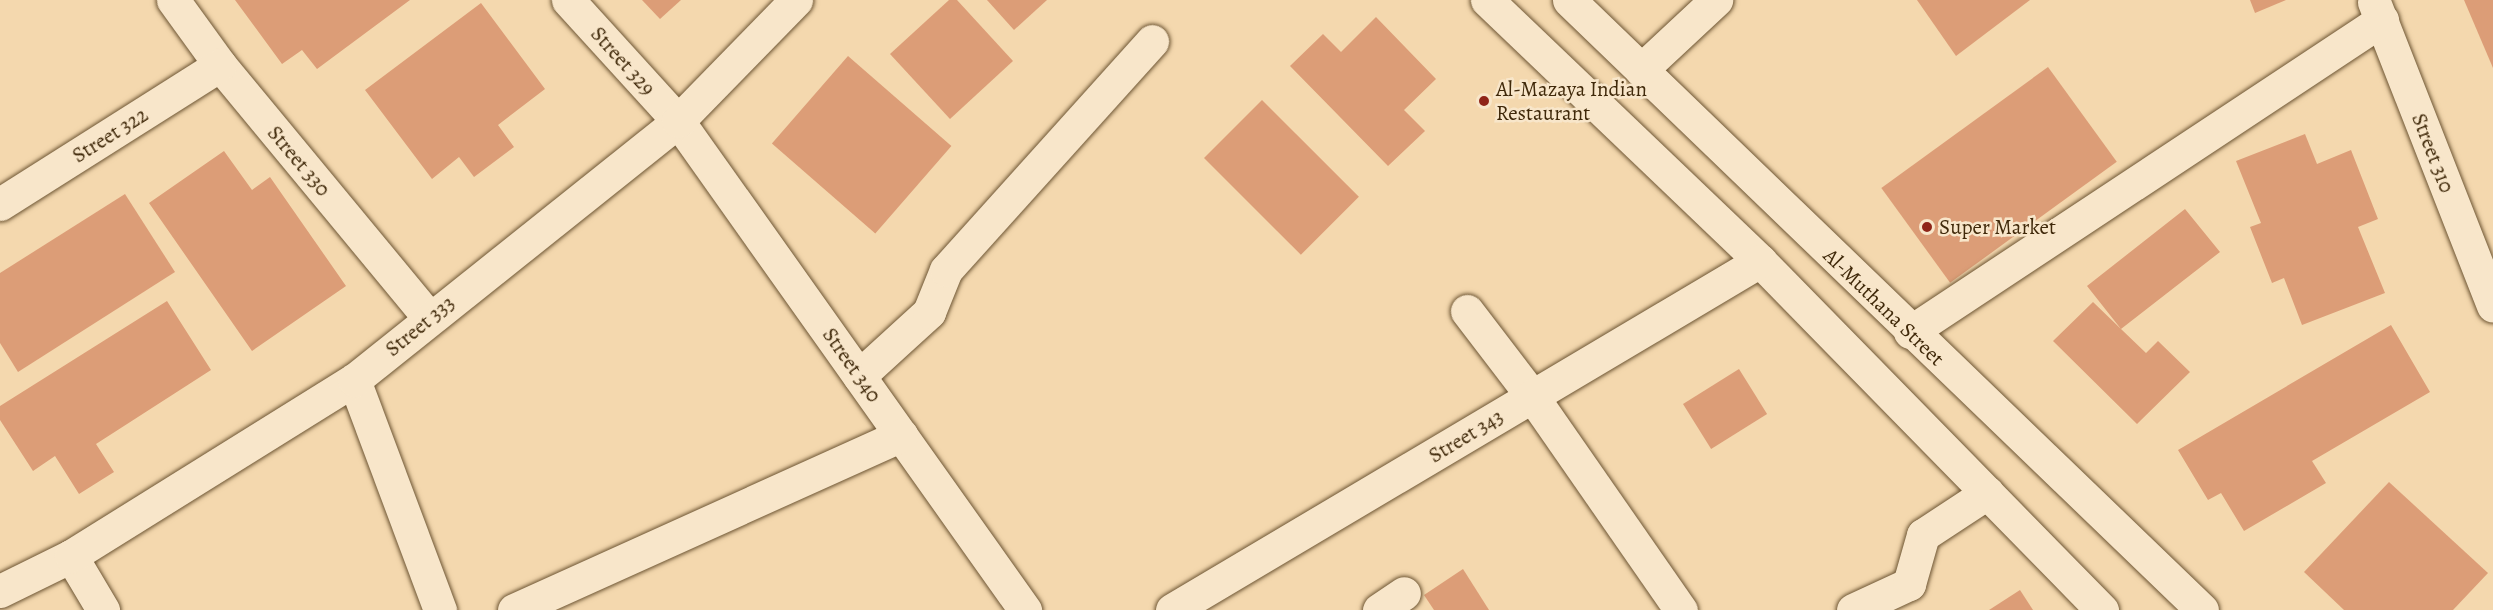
<!DOCTYPE html>
<style>
body{margin:0}
#map{position:relative;width:2493px;height:610px;overflow:hidden;background:#f4d8ae;font-family:Alegreya,serif}
div>[style]{position:absolute}
.building>*{inset:0;background:#dc9d77;transform-origin:0 0}
.roads{filter:drop-shadow(0 0 2px #6d5533) drop-shadow(0 0 2px #6d5533)}
.minor>*{height:33px;margin:-16.5px;padding:0 16.5px;transform-origin:16.5px;border-radius:16.5px;background:#f8e6ca}
.dots>*{width:16px;height:16px;translate:-50% -50%;box-sizing:border-box;border:3px solid #f8e6ca;border-radius:50%}
span{translate:-50% -50%;white-space:nowrap;text-align:center;line-height:1.15;-webkit-text-stroke:5px #f8e6ca;paint-order:stroke}
.street-label{font-size:21px;color:#40290a}
.poi-label{font-size:21px;color:#40290a}
.left{translate:0 -50%;text-align:left}
</style>
<div id="map">
<div class="building">
<i style="clip-path:polygon(235px 0,410px 0,317px 69px,302px 50px,282px 64px)"></i>
<i style="clip-path:polygon(642px 0,681px 0,660px 19px)"></i>
<i style="clip-path:polygon(949px 0,957px 0,1013px 61px,950px 119px,890px 54px)"></i>
<i style="clip-path:polygon(987px 0,1047px 0,1014px 30px)"></i>
<i style="clip-path:polygon(1917px 0,2030px 0,1956px 56px)"></i>
<i style="clip-path:polygon(2250px 0,2286px 0,2255px 13px)"></i>
<i style="clip-path:polygon(2464px 0,2493px 0,2493px 68px)"></i>
<i style="clip-path:polygon(481px 3px,545px 89px,498px 125px,514px 147px,474px 177px,459px 157px,432px 179px,365px 90px)"></i>
<i style="clip-path:polygon(1376px 17px,1436px 79px,1404px 110px,1425px 131px,1388px 166px,1290px 66px,1323px 34px,1341px 52px)"></i>
<i style="left:848px;top:56px;width:137px;height:116px;rotate:41deg"></i>
<i style="left:2048px;top:67px;width:117px;height:206px;rotate:54deg"></i>
<i style="left:1262px;top:100px;width:137px;height:82px;rotate:45deg"></i>
<i style="clip-path:polygon(2305px 134px,2317px 164px,2351px 150px,2378px 219px,2358px 227px,2385px 293px,2302px 325px,2284px 278px,2272px 283px,2250px 227px,2261px 223px,2236px 161px)"></i>
<i style="clip-path:polygon(224px 151px,252px 190px,270px 177px,346px 286px,252px 351px,149px 203px)"></i>
<i style="clip-path:polygon(125px 194px,175px 272px,18px 372px,0 343px,0 273px)"></i>
<i style="clip-path:polygon(2185px 209px,2220px 252px,2121px 329px,2146px 353px,2158px 341px,2190px 372px,2137px 424px,2053px 341px,2093px 302px,2121px 329px,2087px 286px)"></i>
<i style="clip-path:polygon(167px 301px,211px 370px,96px 444px,114px 472px,79px 494px,55px 456px,33px 471px,0 420px,0 406px)"></i>
<i style="clip-path:polygon(2391px 325px,2430px 392px,2312px 461px,2326px 483px,2244px 531px,2221px 493px,2208px 500px,2178px 450px)"></i>
<i style="left:1739px;top:369px;width:53px;height:66px;rotate:58deg"></i>
<i style="clip-path:polygon(2389px 482px,2488px 573px,2453px 610px,2344px 610px,2304px 572px)"></i>
<i style="clip-path:polygon(1463px 569px,1489px 610px,1434px 610px,1424px 595px)"></i>
<i style="clip-path:polygon(2020px 590px,2033px 610px,1989px 610px)"></i>
</div>
<div class="roads">
<div class="minor">
<i style="left:173px;top:0;width:80px;rotate:54.1deg"></i>
<i style="left:220px;top:65px;width:328px;rotate:50.4deg"></i>
<i style="left:568px;top:0;width:164px;rotate:47.7deg"></i>
<i style="left:678px;top:121px;width:600px;rotate:54.64deg"></i>
<i style="left:1487px;top:0;width:378px;rotate:43.7deg"></i>
<i style="left:1760px;top:261px;width:489px;rotate:45.6deg"></i>
<i style="left:1569px;top:0;width:879px;rotate:43.94deg"></i>
<i style="left:2374px;top:2px;width:326px;rotate:68.6deg"></i>
<i style="left:1641px;top:70px;width:103px;rotate:-43deg"></i>
<i style="left:0;top:204px;width:260px;rotate:-32.3deg"></i>
<i style="left:1467px;top:311px;width:107px;rotate:52.6deg"></i>
<i style="left:1532px;top:396px;width:261px;rotate:55.2deg"></i>
<i style="left:1910px;top:332px;width:566px;rotate:-33.47deg"></i>
<i style="left:859px;top:376px;width:95px;rotate:-42.4deg"></i>
<i style="left:929px;top:312px;width:45px;rotate:-68deg"></i>
<i style="left:946px;top:270px;width:308px;rotate:-48deg"></i>
<i style="left:354px;top:380px;width:246px;rotate:69.5deg"></i>
<i style="left:71px;top:556px;width:63px;rotate:59.3deg"></i>
<i style="left:0;top:591px;width:79px;rotate:-26.2deg"></i>
<i style="left:71px;top:556px;width:333px;rotate:-31.9deg"></i>
<i style="left:354px;top:380px;width:415px;rotate:-38.6deg"></i>
<i style="left:678px;top:121px;width:169px;rotate:-45.7deg"></i>
<i style="left:514px;top:610px;width:425px;rotate:-24.3deg"></i>
<i style="left:1172px;top:610px;width:684px;rotate:-30.69deg"></i>
<i style="left:1379px;top:610px;width:30px;rotate:-34deg"></i>
<i style="left:1853px;top:610px;width:62px;rotate:-24.9deg"></i>
<i style="left:1909px;top:584px;width:51px;rotate:-74.1deg"></i>
<i style="left:1923px;top:535px;width:77px;rotate:-33.3deg"></i>
</div>
</div>
<div class="dots">
<i style="left:1484px;top:101px;background:#8f2418"></i>
<i style="left:1927px;top:227px;background:#8f2418"></i>
</div>
<div class="street-label">
<span style="left:623px;top:61px;rotate:48deg">Street 329</span>
<span style="left:110px;top:135px;rotate:-32deg">Street 322</span>
<span style="left:2433px;top:153px;rotate:69deg">Street 310</span>
<span style="left:299px;top:161px;rotate:50deg">Street 330</span>
<span style="left:1884px;top:307px;rotate:44deg">Al-Muthana Street</span>
<span style="left:420px;top:326px;rotate:-39deg">Street 333</span>
<span style="left:852px;top:365px;rotate:55deg">Street 340</span>
<span style="left:1466px;top:436px;rotate:-31deg">Street 343</span>
</div>
<div class="poi-label">
<span class="left" style="left:1496px;top:101px">Al-Mazaya Indian<br>Restaurant</span>
<span class="left" style="left:1939px;top:227px">Super Market</span>
</div>
</div>
